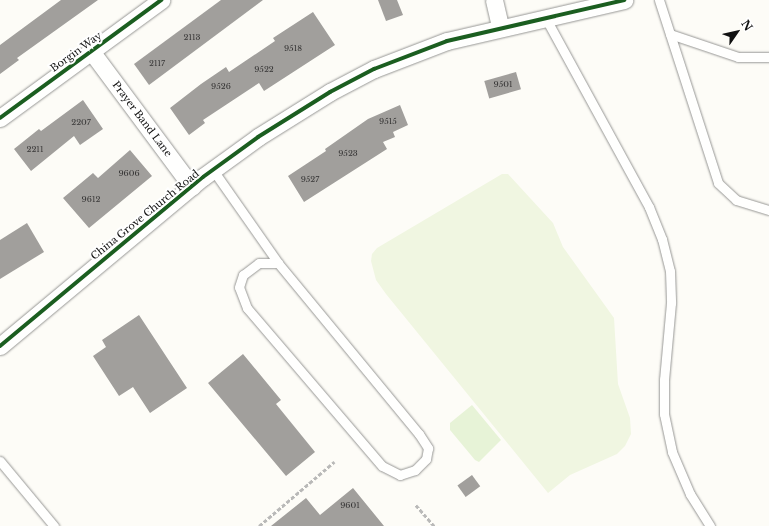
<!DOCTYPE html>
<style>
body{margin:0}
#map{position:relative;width:769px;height:526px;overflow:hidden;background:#fdfcf7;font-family:"Libre Baskerville",serif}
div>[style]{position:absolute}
.green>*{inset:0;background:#e7f3d7}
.pitch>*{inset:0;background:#f0f6e1}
.building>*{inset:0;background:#a19f9c;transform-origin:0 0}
.path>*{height:2.5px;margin-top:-1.25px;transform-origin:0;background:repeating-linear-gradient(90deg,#b9b9b8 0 4px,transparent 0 6px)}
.roads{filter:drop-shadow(0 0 1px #979795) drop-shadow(0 0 1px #979795)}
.lane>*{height:9px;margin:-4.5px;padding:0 4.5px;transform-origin:4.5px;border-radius:4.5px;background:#fffffe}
.street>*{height:17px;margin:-8.5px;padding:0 8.5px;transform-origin:8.5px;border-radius:8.5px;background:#fffffe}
.cycleway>*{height:4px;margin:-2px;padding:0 2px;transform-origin:2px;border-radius:2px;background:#1b5e20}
span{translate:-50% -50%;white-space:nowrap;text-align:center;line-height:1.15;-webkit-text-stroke:4px #fff;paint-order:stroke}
.number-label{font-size:8px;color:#353434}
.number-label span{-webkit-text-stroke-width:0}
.street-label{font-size:10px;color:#111}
.north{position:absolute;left:717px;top:12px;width:40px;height:40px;-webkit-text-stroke:3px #fff;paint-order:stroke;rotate:56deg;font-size:11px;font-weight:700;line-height:16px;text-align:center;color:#111}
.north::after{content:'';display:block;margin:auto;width:14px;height:18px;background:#111;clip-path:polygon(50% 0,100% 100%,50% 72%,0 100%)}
</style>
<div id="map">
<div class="green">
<i style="clip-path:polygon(472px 405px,501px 440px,479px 462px,475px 460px,450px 430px,450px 423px)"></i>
</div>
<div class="pitch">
<i style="clip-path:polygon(502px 174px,508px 174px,553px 223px,563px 247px,614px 318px,618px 384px,630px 418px,631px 434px,625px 446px,617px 454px,570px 475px,548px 493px,386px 294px,376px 280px,371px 261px,372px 254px,377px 248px)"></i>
</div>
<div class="building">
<i style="clip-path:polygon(61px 0,98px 0,17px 58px,19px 60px,0 74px,0 45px)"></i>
<i style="clip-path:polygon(221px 0,263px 0,149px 85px,134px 64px)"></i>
<i style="clip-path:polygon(378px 0,397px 0,403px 15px,386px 21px)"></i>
<i style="clip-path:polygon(313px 12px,335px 45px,264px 91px,259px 83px,203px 120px,205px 123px,189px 135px,170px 108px,201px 84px,226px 67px,229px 72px,275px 41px,273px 38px)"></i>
<i style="left:516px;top:72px;width:18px;height:33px;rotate:74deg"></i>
<i style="clip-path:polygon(83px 100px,103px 129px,80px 145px,74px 136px,31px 171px,14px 149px,39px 129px,41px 131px)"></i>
<i style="clip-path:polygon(400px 105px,408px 125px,393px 132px,395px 137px,383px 142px,387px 149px,304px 202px,288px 176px,326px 151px,325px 149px,368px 119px)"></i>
<i style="clip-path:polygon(130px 150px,152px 176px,89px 228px,63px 198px,93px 173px,98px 178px)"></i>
<i style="clip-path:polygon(27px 223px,44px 252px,0 279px,0 240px)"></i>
<i style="clip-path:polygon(139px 315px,187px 388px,150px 413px,133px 387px,119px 396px,93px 356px,106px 347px,102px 340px)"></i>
<i style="clip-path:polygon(243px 354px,281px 400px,276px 404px,315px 452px,286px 476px,208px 383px)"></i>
<i style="left:472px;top:475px;width:14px;height:18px;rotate:54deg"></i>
<i style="clip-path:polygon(353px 488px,384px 526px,271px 526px,306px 498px,320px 515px)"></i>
</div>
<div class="path">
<i style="left:416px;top:505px;width:28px;rotate:49deg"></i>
<i style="left:259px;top:526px;width:99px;rotate:-40.5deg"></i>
</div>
<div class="roads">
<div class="lane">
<i style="left:659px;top:0;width:192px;rotate:72.1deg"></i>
<i style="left:718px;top:183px;width:25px;rotate:43deg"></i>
<i style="left:736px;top:200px;width:34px;rotate:17deg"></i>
<i style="left:545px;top:17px;width:217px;rotate:61.3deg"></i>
<i style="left:649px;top:207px;width:35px;rotate:68deg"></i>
<i style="left:662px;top:239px;width:33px;rotate:76deg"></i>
<i style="left:670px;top:271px;width:32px;rotate:88deg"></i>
<i style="left:671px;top:303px;width:77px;rotate:95.2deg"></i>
<i style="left:664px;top:380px;width:34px;rotate:90deg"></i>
<i style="left:664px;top:414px;width:39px;rotate:78deg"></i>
<i style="left:672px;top:452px;width:46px;rotate:66.8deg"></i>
<i style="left:690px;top:494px;width:38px;rotate:58deg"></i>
<i style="left:670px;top:34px;width:72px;rotate:18.7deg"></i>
<i style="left:738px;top:57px;width:31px"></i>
<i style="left:213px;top:170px;width:113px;rotate:55deg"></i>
<i style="left:278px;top:263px;width:222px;rotate:50.5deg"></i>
<i style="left:419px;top:434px;width:17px;rotate:57deg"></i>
<i style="left:428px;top:448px;width:11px;rotate:100deg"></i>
<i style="left:426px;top:459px;width:16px;rotate:135deg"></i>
<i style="left:415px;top:470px;width:16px;rotate:162deg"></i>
<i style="left:400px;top:475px;width:20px;rotate:-153deg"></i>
<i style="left:382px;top:466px;width:208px;rotate:-130.5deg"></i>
<i style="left:247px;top:308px;width:22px;rotate:-111deg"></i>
<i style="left:239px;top:287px;width:13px;rotate:-72deg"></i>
<i style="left:243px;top:275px;width:20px;rotate:-37deg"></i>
<i style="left:259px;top:263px;width:19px"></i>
<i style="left:0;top:461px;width:85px;rotate:50.3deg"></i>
</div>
<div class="street">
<i style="left:494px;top:0;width:28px;rotate:77deg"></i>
<i style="left:91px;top:51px;width:169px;rotate:53.4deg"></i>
<i style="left:0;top:118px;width:200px;rotate:-36.2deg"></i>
<i style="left:0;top:346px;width:264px;rotate:-39.8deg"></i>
<i style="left:203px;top:177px;width:68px;rotate:-36deg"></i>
<i style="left:258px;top:137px;width:85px;rotate:-32deg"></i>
<i style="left:330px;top:92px;width:50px;rotate:-27.6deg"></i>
<i style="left:374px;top:69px;width:78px;rotate:-21deg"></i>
<i style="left:447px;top:41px;width:182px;rotate:-13deg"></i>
</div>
</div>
<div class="cycleway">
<i style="left:0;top:118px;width:200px;rotate:-36.2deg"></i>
<i style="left:0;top:346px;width:264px;rotate:-39.8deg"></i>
<i style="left:203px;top:177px;width:68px;rotate:-36deg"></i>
<i style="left:258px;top:137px;width:85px;rotate:-32deg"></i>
<i style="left:330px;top:92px;width:50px;rotate:-27.6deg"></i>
<i style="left:374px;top:69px;width:78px;rotate:-21deg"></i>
<i style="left:447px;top:41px;width:182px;rotate:-13deg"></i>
</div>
<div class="number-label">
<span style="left:192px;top:38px">2113</span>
<span style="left:293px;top:49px">9518</span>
<span style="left:157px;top:64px">2117</span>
<span style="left:264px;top:70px">9522</span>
<span style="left:503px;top:85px">9501</span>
<span style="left:221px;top:87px">9526</span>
<span style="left:388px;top:122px">9515</span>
<span style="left:81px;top:123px">2207</span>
<span style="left:35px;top:150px">2211</span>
<span style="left:348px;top:154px">9523</span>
<span style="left:129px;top:174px">9606</span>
<span style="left:310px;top:180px">9527</span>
<span style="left:91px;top:200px">9612</span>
<span style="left:350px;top:506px">9601</span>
</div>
<div class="street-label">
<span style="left:76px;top:52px;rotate:-36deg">Borgin Way</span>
<span style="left:142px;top:119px;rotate:53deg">Prayer Band Lane</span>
<span style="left:145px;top:215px;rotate:-39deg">China Grove Church Road</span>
</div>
<div class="north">N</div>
</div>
